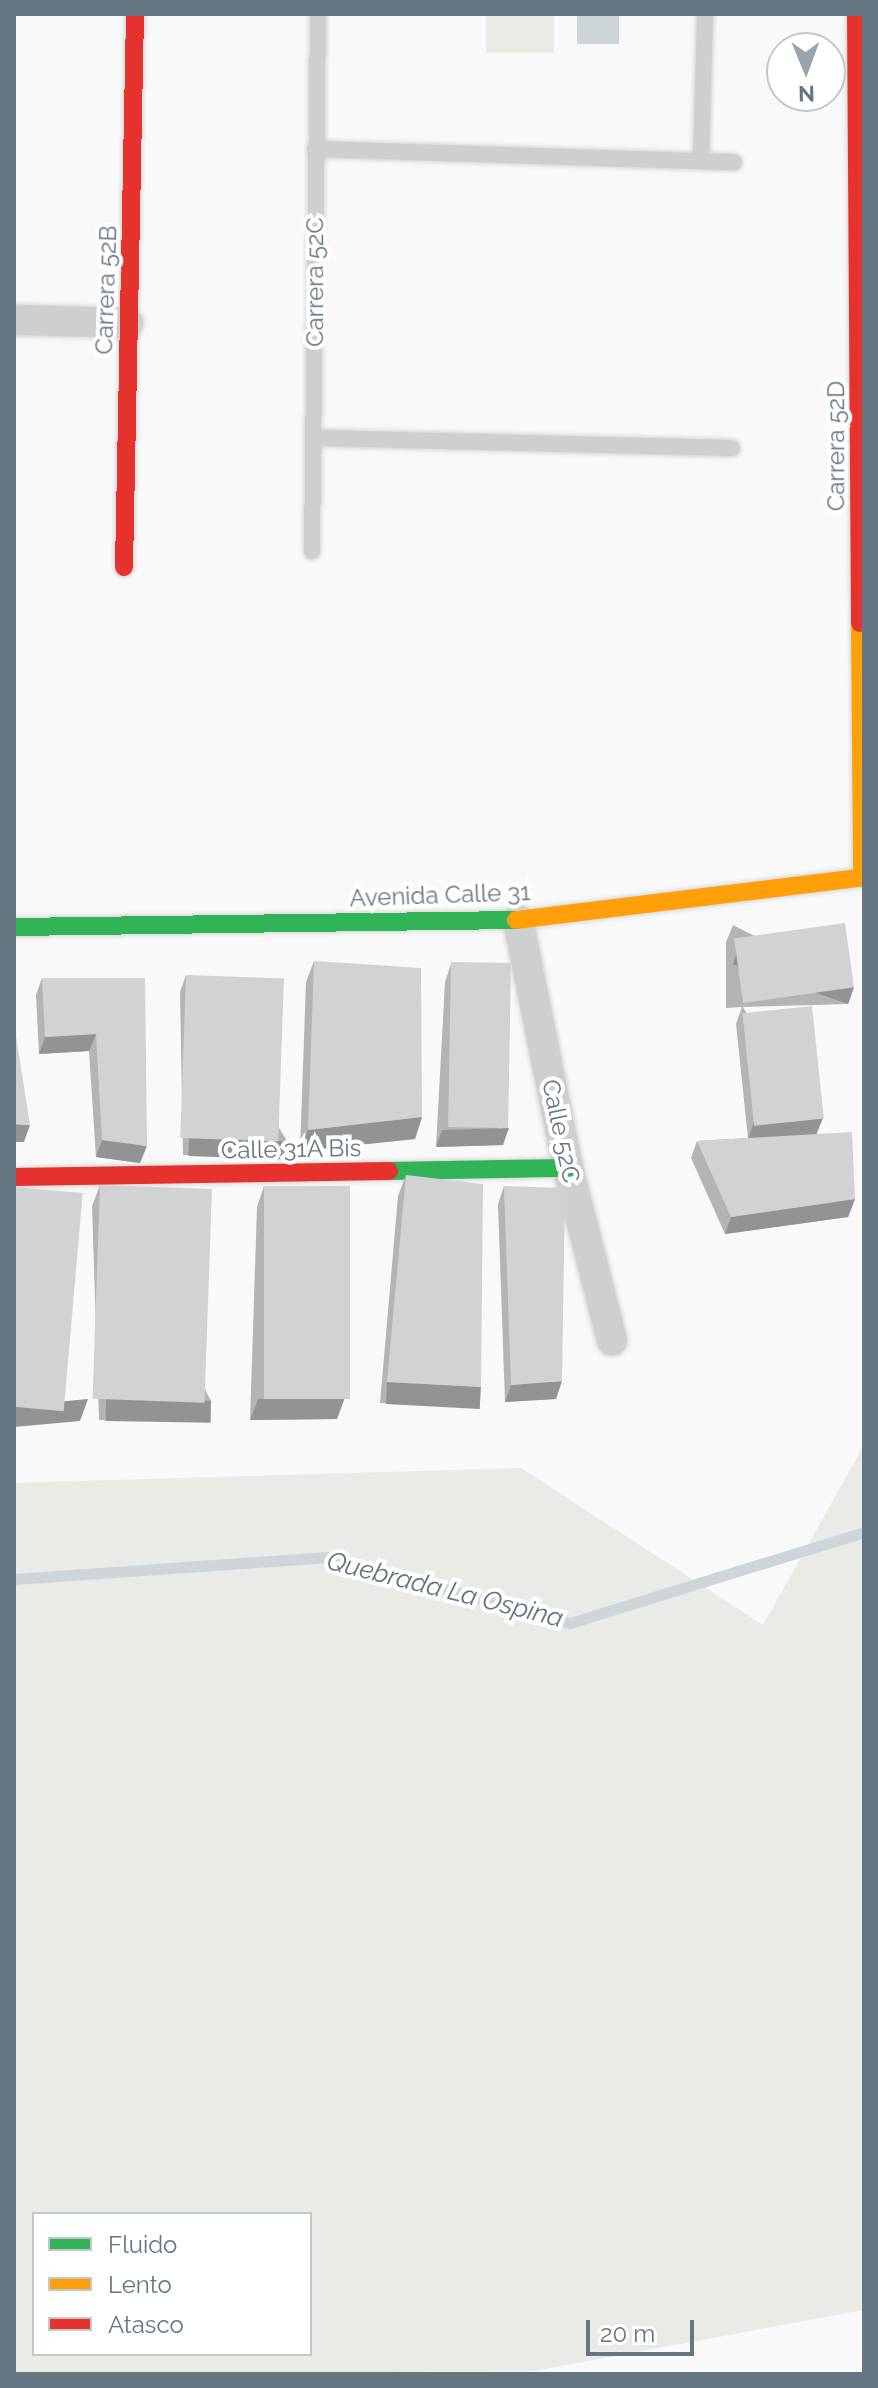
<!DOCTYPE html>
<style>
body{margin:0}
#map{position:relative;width:878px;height:2388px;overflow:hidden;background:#f9f9f9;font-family:Raleway,sans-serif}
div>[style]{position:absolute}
.green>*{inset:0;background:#e8ebe6;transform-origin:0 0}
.water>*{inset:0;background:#ced6d9;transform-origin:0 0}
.stream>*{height:11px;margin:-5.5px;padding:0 5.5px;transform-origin:5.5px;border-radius:5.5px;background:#ced6d9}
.roads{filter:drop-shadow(0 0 2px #d5d6d7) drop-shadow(0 0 2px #d5d6d7)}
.lane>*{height:16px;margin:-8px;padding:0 8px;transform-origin:8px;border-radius:8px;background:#cecfd0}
.street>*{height:30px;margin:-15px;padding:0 15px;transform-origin:15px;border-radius:15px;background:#cecfd0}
.fast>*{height:18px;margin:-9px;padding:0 9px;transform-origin:9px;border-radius:9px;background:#30b455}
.slow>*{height:18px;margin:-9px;padding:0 9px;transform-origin:9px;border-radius:9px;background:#ff9f0a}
.jam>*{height:18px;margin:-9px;padding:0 9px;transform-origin:9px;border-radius:9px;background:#e5322d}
.wall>*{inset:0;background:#b3b5b5}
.shaded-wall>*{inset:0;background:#929394;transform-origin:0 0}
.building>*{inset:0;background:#d0d2d3;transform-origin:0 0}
span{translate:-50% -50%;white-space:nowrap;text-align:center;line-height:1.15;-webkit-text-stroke:8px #fff;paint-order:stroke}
.street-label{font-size:24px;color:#657683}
.water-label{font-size:26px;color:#60757c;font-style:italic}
.frame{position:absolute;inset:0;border:16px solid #657683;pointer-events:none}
.legend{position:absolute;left:32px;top:2212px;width:280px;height:144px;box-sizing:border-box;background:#fff;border:2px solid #c1c8cd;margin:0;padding:10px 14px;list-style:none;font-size:24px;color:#657683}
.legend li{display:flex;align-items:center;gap:16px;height:40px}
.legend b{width:40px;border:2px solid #c1c8cd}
.north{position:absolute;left:766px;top:32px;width:80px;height:80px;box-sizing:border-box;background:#fff;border:2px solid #c1c8cd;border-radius:50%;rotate:179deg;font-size:22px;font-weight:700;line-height:32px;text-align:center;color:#657683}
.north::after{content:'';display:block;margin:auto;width:28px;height:36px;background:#99a4ac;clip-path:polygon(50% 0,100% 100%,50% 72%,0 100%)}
.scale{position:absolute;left:586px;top:2320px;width:108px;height:36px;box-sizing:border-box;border:4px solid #657683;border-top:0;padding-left:10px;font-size:24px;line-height:28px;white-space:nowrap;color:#657683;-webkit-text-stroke:6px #fff;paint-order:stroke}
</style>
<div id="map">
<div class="green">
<i style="left:486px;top:14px;width:68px;height:39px"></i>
<i style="clip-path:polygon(evenodd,864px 1445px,864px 2310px,534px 2371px,14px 2374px,14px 1483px,521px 1468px,763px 1625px,864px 1445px,34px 2214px,310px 2214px,310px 2354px,34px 2354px,34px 2214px)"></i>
</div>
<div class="water">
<i style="left:577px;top:14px;width:42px;height:30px"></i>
</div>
<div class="stream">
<i style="left:14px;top:1579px;width:315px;rotate:-4deg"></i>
<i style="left:328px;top:1557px;width:251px;rotate:15.3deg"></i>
<i style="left:570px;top:1623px;width:308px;rotate:-17.2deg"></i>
</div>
<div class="roads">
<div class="lane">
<i style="left:315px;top:149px;width:419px;rotate:1.8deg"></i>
<i style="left:701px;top:159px;width:145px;rotate:-88.4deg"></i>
<i style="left:316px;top:438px;width:416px;rotate:1.4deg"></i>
<i style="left:312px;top:551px;width:537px;rotate:-89.36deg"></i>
</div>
<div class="street">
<i style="left:14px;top:320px;width:114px;rotate:1.5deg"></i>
<i style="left:518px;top:920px;width:253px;rotate:78.6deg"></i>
<i style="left:568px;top:1168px;width:178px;rotate:75.7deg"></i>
</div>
<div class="fast">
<i style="left:14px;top:927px;width:502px;rotate:-0.8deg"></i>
<i style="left:389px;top:1171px;width:179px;rotate:-1deg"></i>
</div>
<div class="slow">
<i style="left:860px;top:623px;width:254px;rotate:89.5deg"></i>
<i style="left:516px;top:920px;width:351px;rotate:-7deg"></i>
</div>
<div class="jam">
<i style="left:856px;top:14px;width:609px;rotate:89.62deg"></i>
<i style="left:124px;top:567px;width:553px;rotate:-88.86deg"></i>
<i style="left:14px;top:1177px;width:375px;rotate:-0.9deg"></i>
</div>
</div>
<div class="wall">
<i style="clip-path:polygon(733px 925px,854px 987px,848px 1004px,743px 1007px,855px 1199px,848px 1217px,725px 1234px,691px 1158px,697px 1141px,748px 1138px,736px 1024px,742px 1007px,726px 1008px,726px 942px)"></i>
<i style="clip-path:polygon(314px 961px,422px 1117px,415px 1139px,300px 1151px,306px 982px)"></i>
<i style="clip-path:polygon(451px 964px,503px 1145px,436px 1147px,445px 982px)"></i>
<i style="clip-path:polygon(186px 975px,287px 1141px,281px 1158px,183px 1155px,180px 992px)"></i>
<i style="clip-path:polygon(42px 978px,145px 978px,140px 1163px,96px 1157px,89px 1051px,39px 1054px,36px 995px)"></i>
<i style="clip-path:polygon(406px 1175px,481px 1387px,474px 1408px,380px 1403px,398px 1196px)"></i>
<i style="clip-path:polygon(100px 1185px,211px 1401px,203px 1422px,99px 1420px,92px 1206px)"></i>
<i style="clip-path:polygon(264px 1186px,345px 1397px,337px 1419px,250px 1420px,257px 1207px)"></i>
<i style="clip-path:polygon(504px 1186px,556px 1399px,505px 1402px,498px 1204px)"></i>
</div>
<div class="shaded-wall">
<i style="left:854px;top:987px;width:18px;height:122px;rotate:109deg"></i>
<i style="clip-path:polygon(96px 1034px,89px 1051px,39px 1054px,45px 1037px)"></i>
<i style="clip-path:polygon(422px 1117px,415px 1139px,300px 1151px,308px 1130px)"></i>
<i style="clip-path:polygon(823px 1118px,816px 1135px,748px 1139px,754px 1122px)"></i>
<i style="clip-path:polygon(14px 1124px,30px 1125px,24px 1142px,14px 1142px)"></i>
<i style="clip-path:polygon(509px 1128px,503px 1145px,436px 1147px,442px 1130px)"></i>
<i style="left:189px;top:1138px;width:98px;height:18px;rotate:2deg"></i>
<i style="clip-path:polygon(102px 1140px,147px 1146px,140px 1163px,96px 1157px)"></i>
<i style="clip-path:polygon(855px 1199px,848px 1217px,725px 1234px,731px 1217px)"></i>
<i style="clip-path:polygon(562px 1381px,556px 1399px,505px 1402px,511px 1385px)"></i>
<i style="left:387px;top:1382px;width:94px;height:22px;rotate:3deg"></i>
<i style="clip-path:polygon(345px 1397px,337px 1419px,250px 1420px,258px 1399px)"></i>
<i style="clip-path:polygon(88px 1399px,80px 1421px,14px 1427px,14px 1406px)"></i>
<i style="left:106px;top:1399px;width:105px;height:22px;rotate:1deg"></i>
</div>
<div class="building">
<i style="left:845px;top:923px;width:65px;height:112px;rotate:82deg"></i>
<i style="clip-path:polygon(314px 961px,421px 968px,422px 1117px,308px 1130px)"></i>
<i style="left:511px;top:963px;width:165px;height:60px;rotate:91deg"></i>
<i style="left:186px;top:975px;width:98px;height:163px;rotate:2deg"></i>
<i style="clip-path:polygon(42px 978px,145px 978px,147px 1146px,102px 1140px,96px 1034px,45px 1037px)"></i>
<i style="left:812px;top:1006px;width:113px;height:70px;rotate:84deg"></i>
<i style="clip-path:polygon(14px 1023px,30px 1125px,14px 1124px)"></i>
<i style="clip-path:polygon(852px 1132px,855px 1199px,731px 1217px,697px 1141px)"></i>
<i style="clip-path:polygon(406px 1175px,483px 1184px,481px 1387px,387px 1382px)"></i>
<i style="left:100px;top:1185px;width:112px;height:214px;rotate:2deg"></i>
<i style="left:264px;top:1186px;width:86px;height:213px"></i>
<i style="clip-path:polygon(504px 1186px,565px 1188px,562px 1381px,511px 1385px)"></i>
<i style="left:14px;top:1187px;width:69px;height:219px;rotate:5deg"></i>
</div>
<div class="street-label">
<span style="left:315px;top:282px;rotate:-90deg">Carrera 52C</span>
<span style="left:106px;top:290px;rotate:-88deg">Carrera 52B</span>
<span style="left:836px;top:446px;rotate:-90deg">Carrera 52D</span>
<span style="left:440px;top:895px;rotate:-2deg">Avenida Calle 31</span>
<span style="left:561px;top:1131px;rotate:78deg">Calle 52C</span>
<span style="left:291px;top:1149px;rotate:-1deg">Calle 31A Bis</span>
</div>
<div class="water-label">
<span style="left:445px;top:1590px;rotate:14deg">Quebrada La Ospina</span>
</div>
<div class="frame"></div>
<ul class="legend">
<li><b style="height:10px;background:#30b455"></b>Fluido</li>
<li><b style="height:10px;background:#ff9f0a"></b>Lento</li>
<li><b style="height:10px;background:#e5322d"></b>Atasco</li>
</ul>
<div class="north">N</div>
<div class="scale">20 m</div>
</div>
